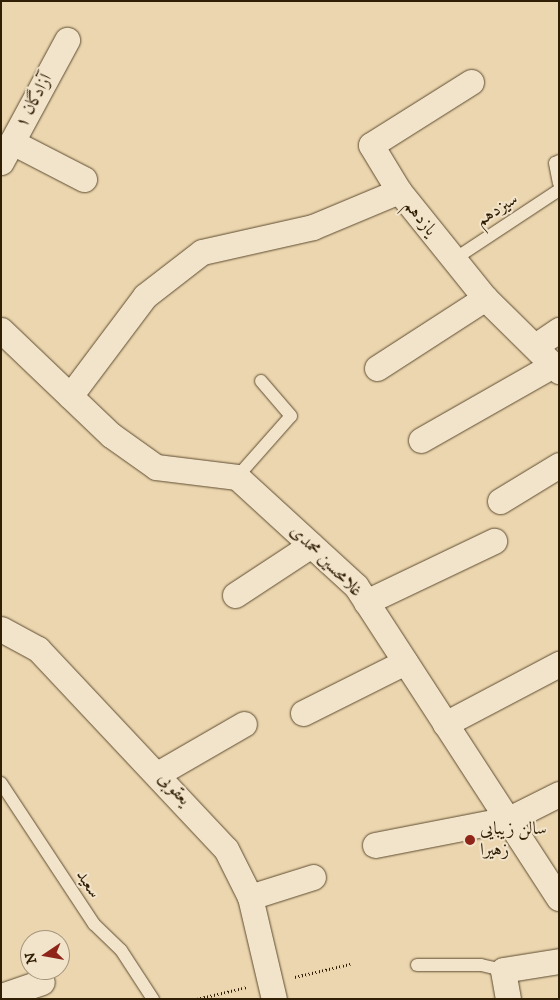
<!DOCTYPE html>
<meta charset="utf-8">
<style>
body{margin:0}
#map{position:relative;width:560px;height:1000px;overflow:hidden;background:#ebd6af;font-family:"IM FELL DW Pica",Amiri,serif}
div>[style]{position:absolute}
.path>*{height:3px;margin-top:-1.5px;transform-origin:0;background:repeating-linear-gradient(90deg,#301e05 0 1px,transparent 0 3.5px)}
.roads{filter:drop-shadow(0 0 1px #5f4c30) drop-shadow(0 0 1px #5f4c30)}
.lane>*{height:12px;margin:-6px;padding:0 6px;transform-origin:6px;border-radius:6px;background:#f2e4cb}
.street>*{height:25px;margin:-12.5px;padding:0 12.5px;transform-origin:12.5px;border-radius:12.5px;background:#f2e4cb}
.dots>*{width:14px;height:14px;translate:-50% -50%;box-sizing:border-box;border:2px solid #f2e4cb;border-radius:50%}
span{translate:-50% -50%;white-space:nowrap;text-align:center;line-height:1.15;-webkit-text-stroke:4px #f2e4cb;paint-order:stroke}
.street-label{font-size:18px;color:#301e05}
.poi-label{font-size:18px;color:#301e05}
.left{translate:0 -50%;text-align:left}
.frame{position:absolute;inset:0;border:2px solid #301e05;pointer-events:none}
.north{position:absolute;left:20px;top:930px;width:50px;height:50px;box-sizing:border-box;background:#f2e4cb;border:1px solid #a4957c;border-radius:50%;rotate:258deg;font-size:14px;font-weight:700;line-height:20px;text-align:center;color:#301e05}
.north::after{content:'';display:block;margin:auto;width:18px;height:22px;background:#8f2418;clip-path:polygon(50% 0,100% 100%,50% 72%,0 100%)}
</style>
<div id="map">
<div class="path">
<i style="left:295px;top:977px;width:57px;rotate:-13.3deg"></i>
<i style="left:197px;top:999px;width:51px;rotate:-13.5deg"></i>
</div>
<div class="roads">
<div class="lane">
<i style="left:559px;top:161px;width:4px;rotate:153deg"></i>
<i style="left:555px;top:163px;width:20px;rotate:79deg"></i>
<i style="left:453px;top:260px;width:127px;rotate:-33.4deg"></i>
<i style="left:237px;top:477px;width:81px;rotate:-48.5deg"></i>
<i style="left:291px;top:416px;width:46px;rotate:-130.6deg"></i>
<i style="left:1px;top:783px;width:169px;rotate:56.6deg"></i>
<i style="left:94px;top:924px;width:37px;rotate:44deg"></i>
<i style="left:121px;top:950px;width:59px;rotate:56.9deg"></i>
<i style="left:417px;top:965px;width:64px"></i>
<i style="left:481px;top:965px;width:23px;rotate:13deg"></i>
</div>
<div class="street">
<i style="left:471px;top:82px;width:118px;rotate:147.8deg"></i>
<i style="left:371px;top:145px;width:54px;rotate:58.7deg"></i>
<i style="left:399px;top:191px;width:137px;rotate:51.2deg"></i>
<i style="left:485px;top:298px;width:104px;rotate:44.6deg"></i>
<i style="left:12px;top:142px;width:81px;rotate:27.2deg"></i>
<i style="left:1px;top:162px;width:139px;rotate:-61.6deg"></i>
<i style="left:1px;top:330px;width:152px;rotate:43.7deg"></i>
<i style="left:111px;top:435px;width:55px;rotate:35.4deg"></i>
<i style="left:156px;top:467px;width:82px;rotate:7deg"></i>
<i style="left:237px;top:477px;width:161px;rotate:42.5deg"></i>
<i style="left:356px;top:586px;width:372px;rotate:57deg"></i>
<i style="left:535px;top:346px;width:29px;rotate:-34deg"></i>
<i style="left:377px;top:368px;width:129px;rotate:-32.9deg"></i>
<i style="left:70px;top:396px;width:125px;rotate:-53.1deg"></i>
<i style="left:145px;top:296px;width:72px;rotate:-37.7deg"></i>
<i style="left:202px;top:252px;width:114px;rotate:-12.7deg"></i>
<i style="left:313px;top:227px;width:93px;rotate:-22.7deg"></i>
<i style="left:421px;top:440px;width:152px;rotate:-29.6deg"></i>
<i style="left:500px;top:501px;width:69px;rotate:-31.4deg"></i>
<i style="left:235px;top:595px;width:91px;rotate:-33.3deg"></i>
<i style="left:366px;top:602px;width:142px;rotate:-25.5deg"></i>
<i style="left:1px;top:629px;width:42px;rotate:28.4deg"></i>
<i style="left:38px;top:649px;width:274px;rotate:46.8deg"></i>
<i style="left:226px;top:849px;width:54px;rotate:63.4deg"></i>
<i style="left:250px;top:897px;width:105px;rotate:76.8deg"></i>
<i style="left:303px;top:713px;width:114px;rotate:-26.6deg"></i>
<i style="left:445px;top:724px;width:129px;rotate:-27.8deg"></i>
<i style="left:159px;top:773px;width:98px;rotate:-30deg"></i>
<i style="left:375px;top:845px;width:136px;rotate:-11deg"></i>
<i style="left:509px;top:819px;width:56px;rotate:-26.6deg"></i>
<i style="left:250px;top:897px;width:66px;rotate:-17.6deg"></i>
<i style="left:1px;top:996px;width:43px;rotate:-18.9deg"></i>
<i style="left:508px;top:999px;width:29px;rotate:-100deg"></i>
<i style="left:503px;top:970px;width:57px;rotate:-9.1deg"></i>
</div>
</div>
<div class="dots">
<i style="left:470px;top:840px;background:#8f2418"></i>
</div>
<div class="street-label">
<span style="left:34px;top:101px;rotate:-62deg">آزادگان ۱</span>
<span style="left:497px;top:210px;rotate:-33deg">سیزدهم</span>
<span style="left:420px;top:218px;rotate:51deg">یازدهم</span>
<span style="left:326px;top:561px;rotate:45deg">غلامحسین محمدی</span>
<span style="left:174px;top:789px;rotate:47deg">یعقوبی</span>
<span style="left:88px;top:884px;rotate:57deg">سعید</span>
</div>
<div class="poi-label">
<span class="left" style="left:480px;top:840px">سالن زیبایی<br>زهیرا</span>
</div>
<div class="frame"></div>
<div class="north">N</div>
</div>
